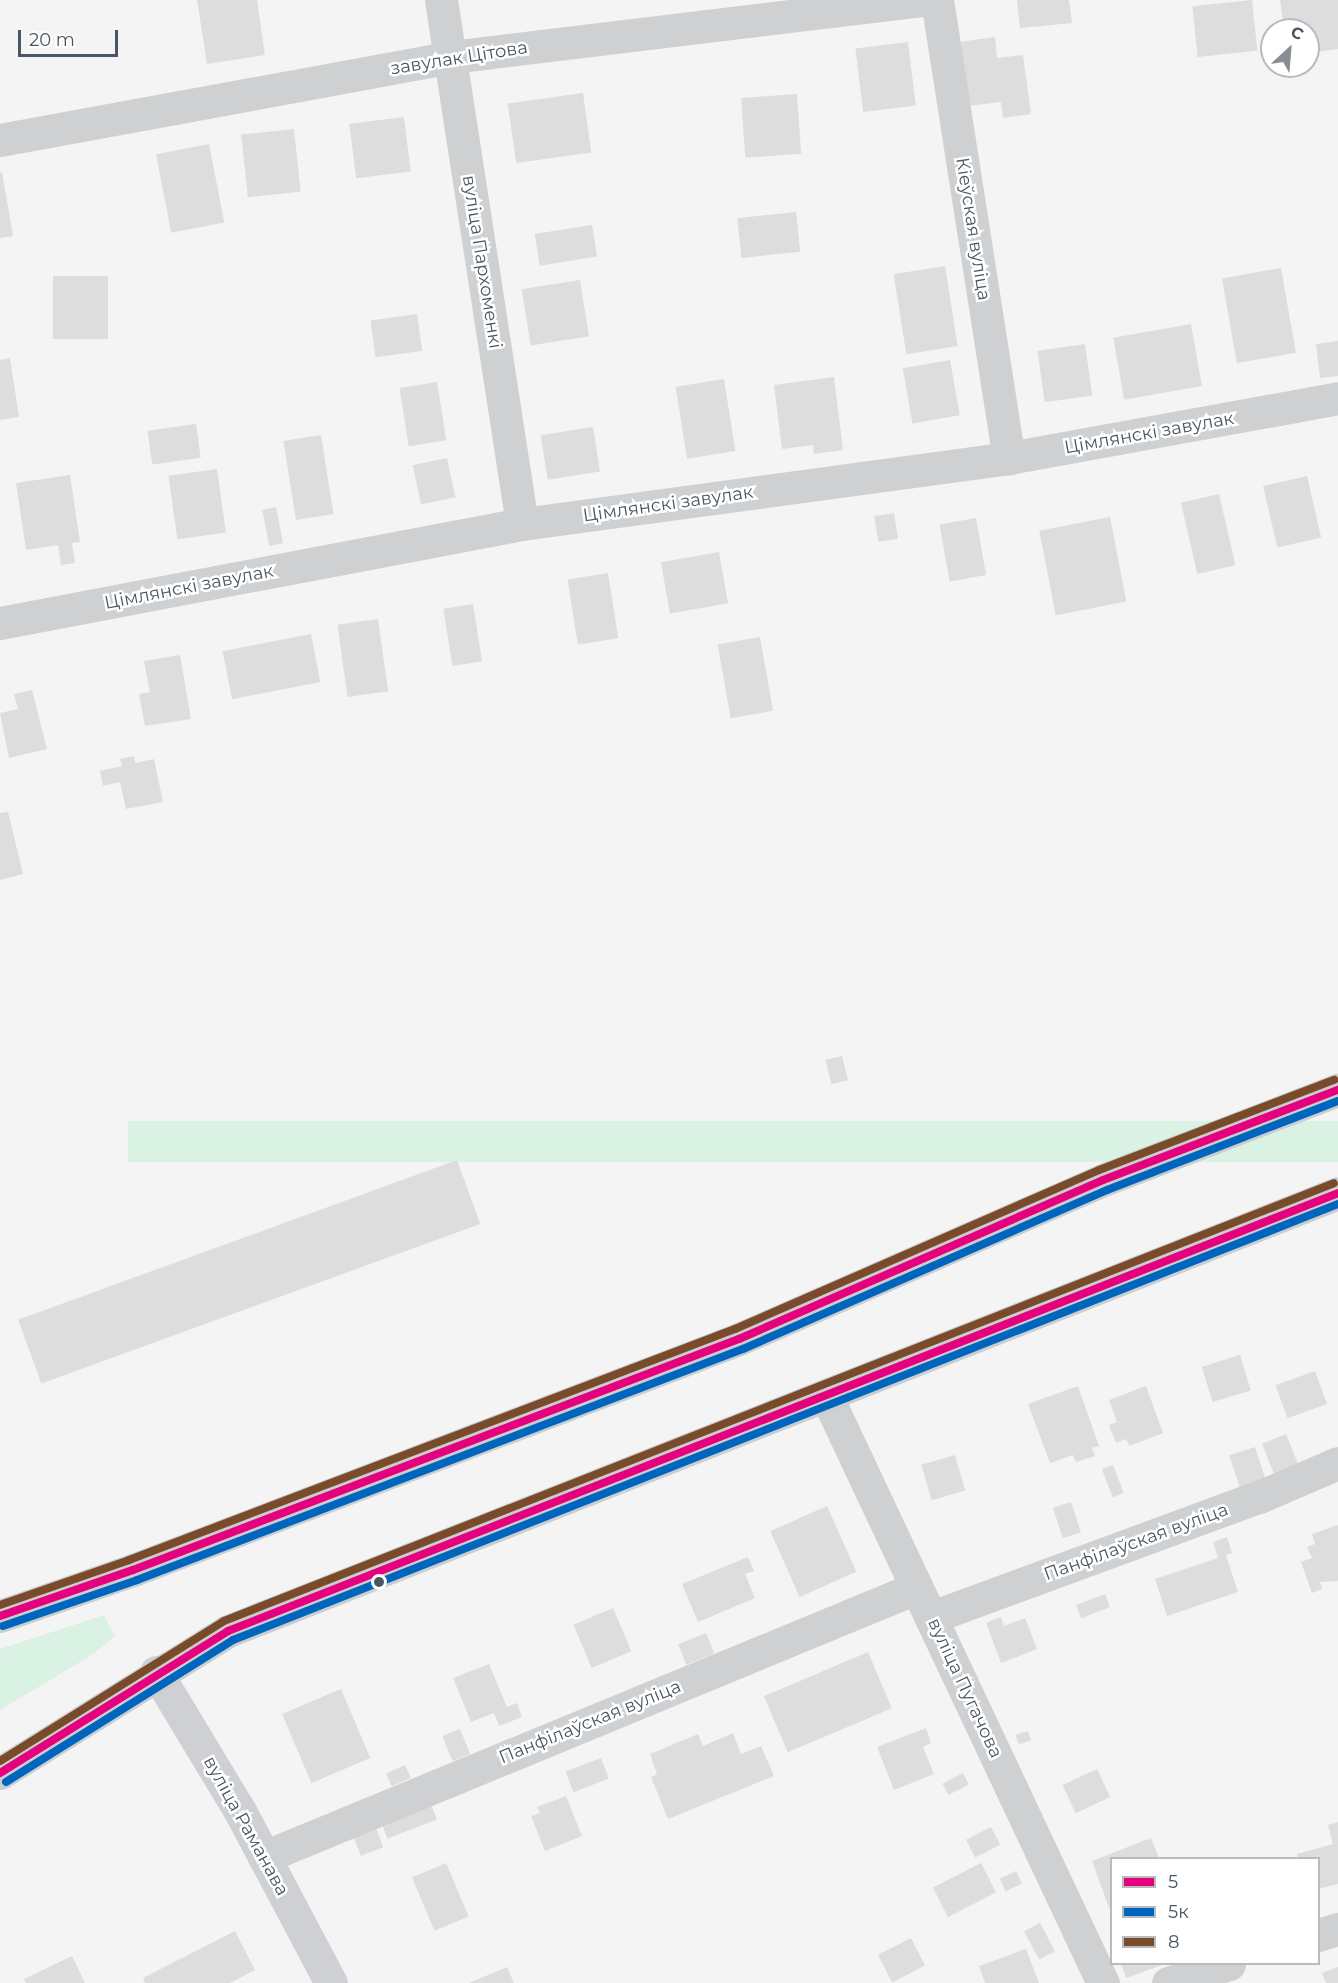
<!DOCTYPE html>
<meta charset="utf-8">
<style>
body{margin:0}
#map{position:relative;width:1338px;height:1983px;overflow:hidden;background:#f4f4f4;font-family:Montserrat,sans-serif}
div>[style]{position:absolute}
.green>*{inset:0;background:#d9f2e3;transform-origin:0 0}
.building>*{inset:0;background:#ddddde;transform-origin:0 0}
.street>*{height:33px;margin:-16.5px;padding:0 16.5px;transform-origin:16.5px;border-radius:16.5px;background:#ced0d2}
.secondary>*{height:33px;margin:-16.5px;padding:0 16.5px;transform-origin:16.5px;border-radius:16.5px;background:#ced0d4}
.primary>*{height:33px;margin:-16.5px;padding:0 16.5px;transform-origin:16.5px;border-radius:16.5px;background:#caced1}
.bus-1>*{height:8px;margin:-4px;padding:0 4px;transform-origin:4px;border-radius:4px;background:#e5007d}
.bus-2>*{height:8px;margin:-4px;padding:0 4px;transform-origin:4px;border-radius:4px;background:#0065bd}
.bus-3>*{height:8px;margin:-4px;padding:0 4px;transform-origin:4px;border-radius:4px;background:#7a4b2a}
.dots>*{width:16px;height:16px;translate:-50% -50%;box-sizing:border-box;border:3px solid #fff;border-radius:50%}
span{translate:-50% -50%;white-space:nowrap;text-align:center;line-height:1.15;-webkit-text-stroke:5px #fff;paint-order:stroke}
.street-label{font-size:18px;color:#4a5661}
.legend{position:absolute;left:1110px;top:1857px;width:210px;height:108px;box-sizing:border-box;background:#fff;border:2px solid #b7bbc0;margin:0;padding:8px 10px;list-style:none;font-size:18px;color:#4a5661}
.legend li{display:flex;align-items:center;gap:12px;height:30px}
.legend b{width:30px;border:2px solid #b7bbc0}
.north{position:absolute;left:1260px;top:18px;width:60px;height:60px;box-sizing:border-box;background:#fff;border:2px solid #b7bbc0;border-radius:50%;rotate:26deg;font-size:16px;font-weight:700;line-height:24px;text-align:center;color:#4a5661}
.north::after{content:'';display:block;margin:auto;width:21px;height:27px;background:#868d94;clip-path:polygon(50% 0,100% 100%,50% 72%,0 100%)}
.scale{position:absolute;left:18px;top:30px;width:100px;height:27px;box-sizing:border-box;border:3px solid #4a5661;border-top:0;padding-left:8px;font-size:18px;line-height:21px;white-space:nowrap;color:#4a5661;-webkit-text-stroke:4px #fff;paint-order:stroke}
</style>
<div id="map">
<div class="green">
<i style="left:1338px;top:1121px;width:41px;height:1210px;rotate:90deg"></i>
<i style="clip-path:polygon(104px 1615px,115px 1636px,92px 1655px,0 1710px,0 1649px)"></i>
</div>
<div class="building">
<i style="clip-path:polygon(197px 0,257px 0,265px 55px,207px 64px)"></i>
<i style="clip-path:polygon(1017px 0,1069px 0,1072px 23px,1020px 28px)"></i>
<i style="left:1252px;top:0;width:51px;height:60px;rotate:84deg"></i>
<i style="clip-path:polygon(1280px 0,1338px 0,1338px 49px,1308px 53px,1308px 30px,1284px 30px)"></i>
<i style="clip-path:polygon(995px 37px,997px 58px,1023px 55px,1031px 114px,1003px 118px,1001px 102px,968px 106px,959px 42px)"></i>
<i style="left:908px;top:42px;width:64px;height:53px;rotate:83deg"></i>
<i style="left:583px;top:93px;width:60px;height:76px;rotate:82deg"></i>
<i style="left:797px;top:94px;width:60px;height:56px;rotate:86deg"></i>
<i style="left:404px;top:117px;width:55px;height:55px;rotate:83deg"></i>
<i style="left:294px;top:129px;width:63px;height:53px;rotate:84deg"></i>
<i style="left:209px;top:144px;width:80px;height:54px;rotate:79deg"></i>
<i style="clip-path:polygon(2px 172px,13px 236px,0 238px,0 173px)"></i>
<i style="left:796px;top:212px;width:40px;height:59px;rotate:84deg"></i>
<i style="left:592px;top:225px;width:32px;height:58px;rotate:81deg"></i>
<i style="left:945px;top:266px;width:81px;height:52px;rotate:81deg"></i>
<i style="left:1281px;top:268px;width:86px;height:60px;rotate:80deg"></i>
<i style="left:53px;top:276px;width:55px;height:63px"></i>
<i style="left:580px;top:280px;width:57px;height:59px;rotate:81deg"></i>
<i style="left:417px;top:314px;width:37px;height:47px;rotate:82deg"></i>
<i style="left:1191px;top:324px;width:63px;height:79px;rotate:80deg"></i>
<i style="clip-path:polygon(1338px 341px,1338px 376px,1320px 378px,1316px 344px)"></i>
<i style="left:1085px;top:344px;width:52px;height:48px;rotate:82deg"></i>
<i style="clip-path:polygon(10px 358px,19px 417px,0 420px,0 360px)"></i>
<i style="left:950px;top:360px;width:56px;height:48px;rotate:80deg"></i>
<i style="clip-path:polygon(834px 377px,843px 450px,814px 454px,813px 445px,782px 449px,774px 385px)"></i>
<i style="left:724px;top:379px;width:73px;height:49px;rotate:81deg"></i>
<i style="left:437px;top:382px;width:59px;height:38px;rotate:81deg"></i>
<i style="left:196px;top:424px;width:34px;height:49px;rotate:82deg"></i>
<i style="left:593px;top:427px;width:45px;height:53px;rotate:81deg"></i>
<i style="left:321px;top:435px;width:80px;height:38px;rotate:81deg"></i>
<i style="left:447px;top:458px;width:40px;height:35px;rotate:78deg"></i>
<i style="left:217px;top:469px;width:64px;height:49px;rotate:82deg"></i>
<i style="clip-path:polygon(70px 475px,80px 542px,72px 543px,75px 563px,61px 565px,58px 545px,26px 550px,16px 483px)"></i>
<i style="left:1307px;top:476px;width:63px;height:45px;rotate:77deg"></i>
<i style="left:1219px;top:494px;width:73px;height:39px;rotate:77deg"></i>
<i style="left:276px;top:507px;width:37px;height:14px;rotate:79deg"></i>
<i style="left:894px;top:513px;width:26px;height:20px;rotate:81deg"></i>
<i style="left:1110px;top:517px;width:86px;height:72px;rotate:79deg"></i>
<i style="left:976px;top:518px;width:58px;height:37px;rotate:80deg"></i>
<i style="left:719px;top:552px;width:52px;height:59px;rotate:80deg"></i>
<i style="left:608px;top:573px;width:66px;height:41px;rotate:81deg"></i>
<i style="left:473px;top:604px;width:58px;height:30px;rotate:81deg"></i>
<i style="left:378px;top:619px;width:73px;height:41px;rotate:82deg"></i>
<i style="left:311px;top:634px;width:49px;height:90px;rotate:79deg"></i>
<i style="left:760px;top:637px;width:75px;height:43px;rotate:80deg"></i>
<i style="clip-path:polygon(180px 655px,191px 719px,145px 726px,139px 694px,150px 692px,144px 661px)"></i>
<i style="clip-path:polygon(32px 690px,47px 749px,9px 758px,0 713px,18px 709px,14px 694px)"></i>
<i style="clip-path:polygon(134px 756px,135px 763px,154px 759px,163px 802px,126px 809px,120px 782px,103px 786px,100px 771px,122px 766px,120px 759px)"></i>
<i style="clip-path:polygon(8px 812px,23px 874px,0 880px,0 813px)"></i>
<i style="left:842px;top:1056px;width:25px;height:17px;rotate:76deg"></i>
<i style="left:457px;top:1160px;width:68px;height:467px;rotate:70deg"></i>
<i style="left:1240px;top:1355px;width:37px;height:40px;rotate:73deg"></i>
<i style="left:1315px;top:1371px;width:35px;height:42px;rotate:70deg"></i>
<i style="clip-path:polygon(1078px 1386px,1099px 1446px,1092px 1448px,1095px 1456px,1076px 1462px,1073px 1455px,1050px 1463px,1028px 1404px)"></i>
<i style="clip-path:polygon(1146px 1386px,1163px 1433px,1129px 1446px,1126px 1439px,1116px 1443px,1109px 1425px,1117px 1422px,1109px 1400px)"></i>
<i style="left:1286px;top:1434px;width:32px;height:26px;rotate:68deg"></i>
<i style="left:1255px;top:1447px;width:35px;height:27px;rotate:72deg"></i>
<i style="left:955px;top:1455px;width:37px;height:35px;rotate:74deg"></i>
<i style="left:1113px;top:1465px;width:30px;height:12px;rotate:69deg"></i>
<i style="left:1071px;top:1502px;width:32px;height:19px;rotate:72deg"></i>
<i style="left:827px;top:1506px;width:72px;height:62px;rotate:66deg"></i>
<i style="clip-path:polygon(1338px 1525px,1338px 1581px,1320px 1582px,1322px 1589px,1312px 1593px,1301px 1562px,1312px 1558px,1307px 1547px,1315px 1544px,1312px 1534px)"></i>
<i style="clip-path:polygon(1227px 1537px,1232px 1553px,1226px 1555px,1238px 1592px,1167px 1616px,1155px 1579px,1218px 1558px,1213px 1542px)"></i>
<i style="clip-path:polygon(748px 1557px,754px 1571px,745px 1574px,755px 1598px,698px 1622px,682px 1584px)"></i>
<i style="left:1105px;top:1594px;width:14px;height:31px;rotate:69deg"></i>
<i style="left:613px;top:1608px;width:47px;height:43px;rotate:67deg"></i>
<i style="clip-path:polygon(1001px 1617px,1004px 1626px,1025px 1618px,1037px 1649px,1001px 1663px,986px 1623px)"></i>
<i style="left:706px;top:1633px;width:22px;height:30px;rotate:68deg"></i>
<i style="left:868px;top:1652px;width:61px;height:113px;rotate:67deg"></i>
<i style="clip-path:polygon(489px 1664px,507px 1707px,517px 1703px,522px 1717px,499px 1726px,494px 1713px,471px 1722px,453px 1678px)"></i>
<i style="left:341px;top:1689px;width:75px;height:64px;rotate:67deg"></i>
<i style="clip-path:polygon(926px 1728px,931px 1743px,923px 1747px,934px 1774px,894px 1790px,877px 1747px)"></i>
<i style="left:460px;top:1729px;width:27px;height:19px;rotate:68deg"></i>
<i style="left:1028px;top:1731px;width:10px;height:13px;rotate:73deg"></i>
<i style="clip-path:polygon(733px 1733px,741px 1754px,761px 1746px,774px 1776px,668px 1819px,651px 1777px,657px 1774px,650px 1754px,698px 1734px,703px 1746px)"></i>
<i style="left:601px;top:1758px;width:22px;height:38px;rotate:69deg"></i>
<i style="left:405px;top:1765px;width:14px;height:21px;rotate:65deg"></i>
<i style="left:1097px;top:1769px;width:31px;height:38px;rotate:65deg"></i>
<i style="left:963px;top:1773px;width:13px;height:23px;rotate:63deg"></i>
<i style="clip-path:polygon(566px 1796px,582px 1836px,545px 1851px,531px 1816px,540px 1813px,537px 1807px)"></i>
<i style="left:429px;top:1799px;width:22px;height:53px;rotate:69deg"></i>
<i style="clip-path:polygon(1338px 1822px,1338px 1884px,1318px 1889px,1318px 1858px,1298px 1858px,1297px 1854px,1333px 1844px,1328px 1825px)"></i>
<i style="left:374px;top:1823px;width:26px;height:24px;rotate:69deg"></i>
<i style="left:991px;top:1827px;width:20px;height:28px;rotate:63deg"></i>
<i style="clip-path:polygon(1151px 1838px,1159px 1858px,1112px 1858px,1111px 1913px,1092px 1861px)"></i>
<i style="left:446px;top:1863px;width:58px;height:37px;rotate:67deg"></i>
<i style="left:981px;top:1863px;width:33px;height:54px;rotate:63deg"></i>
<i style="left:1016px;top:1871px;width:14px;height:18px;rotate:65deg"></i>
<i style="left:1040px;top:1923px;width:32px;height:18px;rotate:62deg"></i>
<i style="clip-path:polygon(235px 1931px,255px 1970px,230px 1983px,145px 1983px,143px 1978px)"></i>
<i style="left:911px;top:1938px;width:31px;height:37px;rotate:63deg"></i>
<i style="clip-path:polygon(1026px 1949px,1039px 1983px,985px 1983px,979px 1966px)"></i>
<i style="clip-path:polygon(72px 1956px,85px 1983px,26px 1983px,24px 1979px)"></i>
<i style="clip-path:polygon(1121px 1964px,1165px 1964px,1126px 1978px)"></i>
<i style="clip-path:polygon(507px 1967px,514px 1983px,469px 1983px)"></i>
<i style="clip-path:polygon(1338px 1967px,1338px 1983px,1326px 1983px,1322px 1973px)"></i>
</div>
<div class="street">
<i style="left:441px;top:0;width:530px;rotate:81.21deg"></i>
<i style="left:937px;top:0;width:464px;rotate:81.1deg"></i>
<i style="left:0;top:140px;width:459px;rotate:-10.4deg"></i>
<i style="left:451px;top:57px;width:474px;rotate:-6.9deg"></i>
<i style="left:0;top:623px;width:531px;rotate:-10.74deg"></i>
<i style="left:522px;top:524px;width:491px;rotate:-7.7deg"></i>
<i style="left:1009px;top:458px;width:334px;rotate:-10.3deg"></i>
<i style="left:826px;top:1395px;width:650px;rotate:64.78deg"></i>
<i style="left:932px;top:1617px;width:348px;rotate:-20.2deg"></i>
<i style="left:1259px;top:1497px;width:86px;rotate:-23.3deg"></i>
<i style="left:264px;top:1857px;width:705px;rotate:-22.42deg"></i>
<i style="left:1318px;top:1935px;width:21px;rotate:-17deg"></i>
<i style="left:1168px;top:1983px;width:64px;rotate:-17.3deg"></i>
</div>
<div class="secondary">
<i style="left:156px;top:1672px;width:165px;rotate:58.9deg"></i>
<i style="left:241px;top:1813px;width:192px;rotate:62.1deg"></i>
</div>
<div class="primary">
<i style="left:0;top:1616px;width:141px;rotate:-19.1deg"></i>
<i style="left:133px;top:1570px;width:649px;rotate:-20.87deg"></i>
<i style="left:739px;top:1339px;width:397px;rotate:-23.6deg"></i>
<i style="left:1103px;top:1180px;width:252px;rotate:-21deg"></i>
<i style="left:0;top:1773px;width:269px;rotate:-31.9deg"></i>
<i style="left:228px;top:1631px;width:1193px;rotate:-21.53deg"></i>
</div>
<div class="bus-1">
<i style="left:0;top:1616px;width:141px;rotate:-19.1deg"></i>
<i style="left:133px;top:1570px;width:649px;rotate:-20.87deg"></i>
<i style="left:739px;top:1339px;width:397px;rotate:-23.6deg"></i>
<i style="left:1103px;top:1180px;width:252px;rotate:-21deg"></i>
<i style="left:0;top:1773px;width:269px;rotate:-31.9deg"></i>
<i style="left:228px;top:1631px;width:1193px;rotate:-21.53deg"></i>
</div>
<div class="bus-2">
<i style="left:3px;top:1626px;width:142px;rotate:-18.9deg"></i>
<i style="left:137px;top:1580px;width:649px;rotate:-20.87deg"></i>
<i style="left:743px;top:1349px;width:397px;rotate:-23.6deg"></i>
<i style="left:1107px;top:1190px;width:248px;rotate:-21.1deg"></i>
<i style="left:6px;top:1782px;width:268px;rotate:-32deg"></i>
<i style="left:233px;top:1640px;width:1188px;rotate:-21.53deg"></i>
</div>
<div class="bus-3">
<i style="left:0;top:1605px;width:137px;rotate:-19.2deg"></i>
<i style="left:129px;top:1560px;width:649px;rotate:-20.87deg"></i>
<i style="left:735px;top:1329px;width:397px;rotate:-23.6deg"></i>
<i style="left:1099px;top:1170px;width:252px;rotate:-21deg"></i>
<i style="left:0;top:1761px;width:264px;rotate:-32deg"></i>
<i style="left:224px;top:1621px;width:1193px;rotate:-21.53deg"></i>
</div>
<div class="dots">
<i style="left:379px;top:1582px;background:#4a5661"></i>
</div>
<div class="street-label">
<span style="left:459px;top:58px;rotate:-9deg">завулак Цітова</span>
<span style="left:973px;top:229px;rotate:81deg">Кіеўская вуліца</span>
<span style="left:482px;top:262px;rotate:81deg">вуліца Пархоменкі</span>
<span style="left:1149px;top:433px;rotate:-10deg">Цімлянскі завулак</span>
<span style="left:668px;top:504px;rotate:-8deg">Цімлянскі завулак</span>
<span style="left:189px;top:587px;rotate:-11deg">Цімлянскі завулак</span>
<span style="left:1136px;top:1542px;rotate:-20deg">Панфілаўская вуліца</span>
<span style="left:965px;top:1688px;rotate:65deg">вуліца Пугачова</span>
<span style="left:590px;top:1722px;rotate:-22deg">Панфілаўская вуліца</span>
<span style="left:246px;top:1826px;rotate:61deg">вуліца Раманава</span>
</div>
<ul class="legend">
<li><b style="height:8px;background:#e5007d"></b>5</li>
<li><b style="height:8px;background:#0065bd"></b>5к</li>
<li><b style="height:8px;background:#7a4b2a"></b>8</li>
</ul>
<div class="north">С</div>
<div class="scale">20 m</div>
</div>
